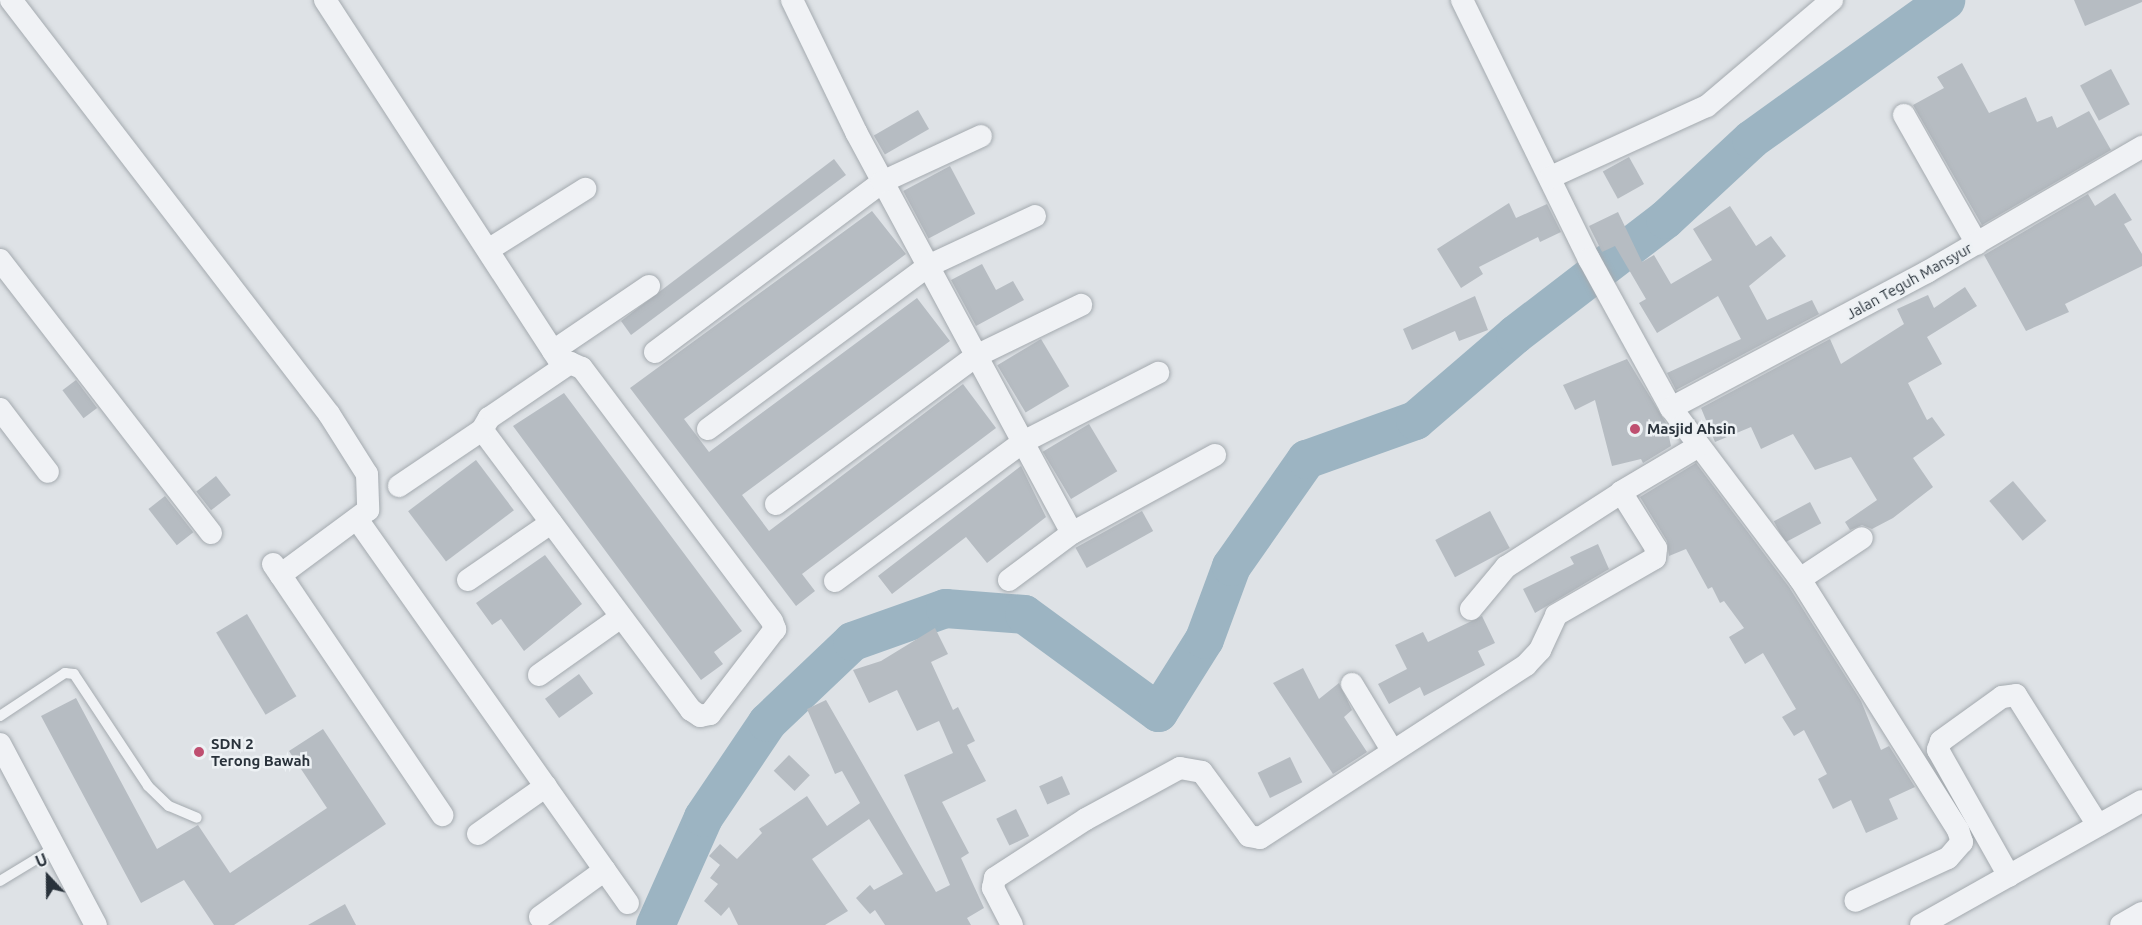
<!DOCTYPE html>
<style>
body{margin:0}
#map{position:relative;width:2142px;height:925px;overflow:hidden;background:#dee2e6;font-family:Ubuntu,sans-serif}
div>[style]{position:absolute}
.river>*{height:39px;margin:-19.5px;padding:0 19.5px;transform-origin:19.5px;border-radius:19.5px;background:#9cb4c2}
.building>*{inset:0;background:#b6bcc2;transform-origin:0 0}
.roads{filter:drop-shadow(0 0 2px #a4aaaf) drop-shadow(0 0 2px #a4aaaf)}
.service>*{height:10px;margin:-5px;padding:0 5px;transform-origin:5px;border-radius:5px;background:#f0f2f5}
.minor>*{height:22px;margin:-11px;padding:0 11px;transform-origin:11px;border-radius:11px;background:#f0f2f5}
.dots>*{width:16px;height:16px;translate:-50% -50%;box-sizing:border-box;border:3px solid #edf1f4;border-radius:50%}
span{translate:-50% -50%;white-space:nowrap;text-align:center;line-height:1.15;-webkit-text-stroke:5px #edf1f4;paint-order:stroke}
.street-label{font-size:15px;color:#29323b}
.poi-label{font-size:15px;color:#29323b;font-weight:700}
.left{translate:0 -50%;text-align:left}
.north{position:absolute;left:18px;top:847px;width:60px;height:60px;-webkit-text-stroke:4px #edf1f4;paint-order:stroke;rotate:338deg;font-size:16px;font-weight:700;line-height:24px;text-align:center;color:#29323b}
.north::after{content:'';display:block;margin:auto;width:21px;height:27px;background:#29323b;clip-path:polygon(50% 0,100% 100%,50% 72%,0 100%)}
</style>
<div id="map">
<div class="river">
<i style="left:655px;top:925px;width:118px;rotate:-66deg"></i>
<i style="left:703px;top:817px;width:115px;rotate:-56deg"></i>
<i style="left:767px;top:722px;width:117px;rotate:-43.6deg"></i>
<i style="left:852px;top:641px;width:99px;rotate:-19.5deg"></i>
<i style="left:945px;top:608px;width:79px;rotate:4.3deg"></i>
<i style="left:1024px;top:614px;width:166px;rotate:36.2deg"></i>
<i style="left:1158px;top:712px;width:86px;rotate:-57.8deg"></i>
<i style="left:1204px;top:639px;width:78px;rotate:-69.7deg"></i>
<i style="left:1231px;top:566px;width:131px;rotate:-55deg"></i>
<i style="left:1306px;top:459px;width:116px;rotate:-19.7deg"></i>
<i style="left:1415px;top:420px;width:132px;rotate:-40.7deg"></i>
<i style="left:1515px;top:334px;width:189px;rotate:-37.5deg"></i>
<i style="left:1665px;top:219px;width:117px;rotate:-42.9deg"></i>
<i style="left:1751px;top:139px;width:239px;rotate:-35.6deg"></i>
</div>
<div class="building">
<i style="clip-path:polygon(2074px 0,2142px 0,2142px 2px,2085px 26px)"></i>
<i style="clip-path:polygon(1962px 63px,1989px 113px,2026px 97px,2037px 122px,2052px 116px,2057px 128px,2089px 111px,2111px 150px,1982px 225px,1913px 105px,1944px 88px,1937px 77px)"></i>
<i style="left:2111px;top:69px;width:40px;height:35px;rotate:62deg"></i>
<i style="left:918px;top:110px;width:22px;height:51px;rotate:60deg"></i>
<i style="left:1629px;top:157px;width:31px;height:30px;rotate:61deg"></i>
<i style="clip-path:polygon(834px 159px,846px 175px,631px 335px,621px 321px)"></i>
<i style="left:950px;top:166px;width:54px;height:53px;rotate:62deg"></i>
<i style="clip-path:polygon(2115px 193px,2132px 220px,2124px 224px,2142px 254px,2142px 266px,2065px 304px,2069px 312px,2026px 331px,1984px 255px,2088px 194px,2095px 206px)"></i>
<i style="clip-path:polygon(1509px 203px,1516px 218px,1547px 204px,1561px 232px,1540px 242px,1538px 237px,1479px 267px,1483px 274px,1461px 288px,1437px 249px)"></i>
<i style="clip-path:polygon(1730px 206px,1756px 246px,1771px 236px,1786px 256px,1749px 286px,1767px 320px,1812px 300px,1819px 314px,1676px 390px,1667px 373px,1741px 339px,1718px 296px,1657px 333px,1639px 303px,1646px 299px,1615px 246px,1602px 252px,1589px 226px,1618px 212px,1642px 262px,1654px 255px,1671px 284px,1712px 260px,1693px 229px)"></i>
<i style="clip-path:polygon(872px 211px,906px 254px,684px 419px,709px 452px,917px 298px,950px 341px,742px 495px,769px 531px,963px 384px,996px 428px,802px 574px,815px 591px,796px 606px,630px 388px)"></i>
<i style="clip-path:polygon(982px 264px,996px 290px,1013px 281px,1024px 300px,976px 326px,951px 280px)"></i>
<i style="clip-path:polygon(1965px 287px,1977px 306px,1927px 337px,1942px 364px,1908px 383px,1927px 420px,1932px 417px,1945px 435px,1913px 458px,1933px 487px,1893px 518px,1872px 529px,1862px 525px,1850px 530px,1845px 522px,1877px 500px,1851px 457px,1815px 470px,1793px 434px,1761px 449px,1751px 427px,1715px 442px,1701px 408px,1830px 339px,1841px 364px,1904px 324px,1897px 309px,1928px 295px,1934px 308px)"></i>
<i style="clip-path:polygon(1475px 296px,1488px 330px,1459px 341px,1455px 331px,1412px 350px,1403px 329px)"></i>
<i style="left:1041px;top:339px;width:55px;height:51px;rotate:59deg"></i>
<i style="clip-path:polygon(1627px 359px,1666px 423px,1671px 446px,1643px 463px,1641px 459px,1612px 466px,1595px 400px,1575px 410px,1563px 385px)"></i>
<i style="left:76px;top:380px;width:35px;height:17px;rotate:53deg"></i>
<i style="clip-path:polygon(564px 393px,742px 631px,714px 652px,723px 664px,701px 680px,513px 426px)"></i>
<i style="left:1089px;top:424px;width:55px;height:54px;rotate:59deg"></i>
<i style="left:476px;top:460px;width:63px;height:85px;rotate:53deg"></i>
<i style="clip-path:polygon(1696px 463px,1789px 587px,1861px 701px,1881px 750px,1889px 746px,1915px 787px,1889px 799px,1898px 819px,1866px 833px,1851px 800px,1833px 809px,1818px 779px,1827px 774px,1804px 730px,1794px 736px,1782px 717px,1796px 709px,1763px 653px,1745px 664px,1729px 637px,1744px 628px,1724px 601px,1720px 603px,1712px 587px,1708px 589px,1686px 549px,1669px 556px,1667px 541px,1640px 497px)"></i>
<i style="clip-path:polygon(1021px 466px,1046px 517px,987px 563px,966px 537px,892px 594px,878px 576px)"></i>
<i style="left:216px;top:476px;width:24px;height:25px;rotate:52deg"></i>
<i style="left:2013px;top:481px;width:52px;height:31px;rotate:50deg"></i>
<i style="left:165px;top:496px;width:46px;height:21px;rotate:52deg"></i>
<i style="left:1810px;top:502px;width:24px;height:41px;rotate:62deg"></i>
<i style="left:1142px;top:511px;width:23px;height:76px;rotate:61deg"></i>
<i style="left:1490px;top:511px;width:42px;height:62px;rotate:62deg"></i>
<i style="clip-path:polygon(1598px 544px,1609px 569px,1535px 613px,1523px 589px,1574px 564px,1570px 557px)"></i>
<i style="clip-path:polygon(545px 555px,582px 604px,524px 651px,501px 619px,492px 625px,476px 603px)"></i>
<i style="left:247px;top:614px;width:96px;height:36px;rotate:59deg"></i>
<i style="clip-path:polygon(1482px 616px,1495px 643px,1478px 651px,1485px 665px,1424px 696px,1420px 687px,1389px 704px,1378px 684px,1407px 669px,1395px 645px,1423px 632px,1428px 642px)"></i>
<i style="clip-path:polygon(935px 628px,948px 654px,931px 662px,953px 710px,958px 707px,975px 741px,967px 745px,986px 781px,942px 802px,969px 853px,961px 858px,984px 908px,967px 918px,971px 925px,885px 925px,875px 910px,870px 914px,856px 898px,870px 885px,874px 890px,903px 874px,869px 819px,812px 859px,848px 911px,825px 925px,738px 925px,729px 907px,721px 916px,704px 901px,718px 884px,710px 878px,720px 865px,709px 856px,720px 844px,737px 859px,762px 833px,759px 829px,807px 796px,827px 826px,860px 803px,842px 771px,835px 774px,807px 709px,826px 700px,936px 892px,950px 885px,904px 775px,953px 753px,939px 721px,917px 731px,897px 690px,869px 703px,853px 670px,881px 661px)"></i>
<i style="clip-path:polygon(1303px 668px,1319px 699px,1339px 683px,1352px 710px,1344px 717px,1367px 752px,1333px 774px,1273px 683px)"></i>
<i style="left:579px;top:674px;width:24px;height:42px;rotate:54deg"></i>
<i style="clip-path:polygon(76px 698px,157px 849px,198px 825px,230px 873px,327px 808px,289px 751px,323px 729px,386px 824px,234px 925px,214px 925px,184px 880px,141px 903px,41px 716px)"></i>
<i style="left:789px;top:755px;width:29px;height:22px;rotate:44deg"></i>
<i style="left:1290px;top:757px;width:28px;height:36px;rotate:64deg"></i>
<i style="left:1062px;top:776px;width:20px;height:25px;rotate:66deg"></i>
<i style="left:1016px;top:809px;width:30px;height:22px;rotate:64deg"></i>
<i style="clip-path:polygon(345px 904px,356px 925px,308px 925px)"></i>
</div>
<div class="roads">
<div class="service">
<i style="left:0;top:716px;width:78px;rotate:-33.5deg"></i>
<i style="left:65px;top:673px;width:9px;rotate:6deg"></i>
<i style="left:74px;top:674px;width:134px;rotate:56.5deg"></i>
<i style="left:148px;top:786px;width:29px;rotate:44deg"></i>
<i style="left:169px;top:806px;width:30px;rotate:23deg"></i>
<i style="left:0;top:881px;width:66px;rotate:-31.3deg"></i>
</div>
<div class="minor">
<i style="left:11px;top:0;width:522px;rotate:52.47deg"></i>
<i style="left:329px;top:414px;width:71px;rotate:57.7deg"></i>
<i style="left:367px;top:474px;width:36px;rotate:88deg"></i>
<i style="left:368px;top:510px;width:109px;rotate:143.5deg"></i>
<i style="left:325px;top:0;width:435px;rotate:57deg"></i>
<i style="left:792px;top:0;width:147px;rotate:64.1deg"></i>
<i style="left:856px;top:132px;width:455px;rotate:61.7deg"></i>
<i style="left:1462px;top:0;width:288px;rotate:63.9deg"></i>
<i style="left:1589px;top:259px;width:170px;rotate:61.2deg"></i>
<i style="left:1671px;top:408px;width:214px;rotate:53deg"></i>
<i style="left:1800px;top:579px;width:297px;rotate:57.8deg"></i>
<i style="left:1958px;top:830px;width:13px;rotate:72deg"></i>
<i style="left:1962px;top:842px;width:21px;rotate:131deg"></i>
<i style="left:1948px;top:858px;width:102px;rotate:155.2deg"></i>
<i style="left:1904px;top:115px;width:148px;rotate:60.5deg"></i>
<i style="left:1551px;top:177px;width:171px;rotate:-24.5deg"></i>
<i style="left:1707px;top:106px;width:164px;rotate:-40.3deg"></i>
<i style="left:488px;top:250px;width:115px;rotate:-32.2deg"></i>
<i style="left:0;top:260px;width:345px;rotate:52.3deg"></i>
<i style="left:553px;top:351px;width:116px;rotate:-34.1deg"></i>
<i style="left:655px;top:352px;width:284px;rotate:-36.8deg"></i>
<i style="left:882px;top:182px;width:109px;rotate:-24.9deg"></i>
<i style="left:570px;top:363px;width:13px;rotate:23deg"></i>
<i style="left:582px;top:368px;width:316px;rotate:53.1deg"></i>
<i style="left:772px;top:621px;width:9px;rotate:69deg"></i>
<i style="left:775px;top:629px;width:107px;rotate:127.4deg"></i>
<i style="left:710px;top:714px;width:10px;rotate:169deg"></i>
<i style="left:700px;top:716px;width:11px;rotate:-146deg"></i>
<i style="left:691px;top:710px;width:349px;rotate:-126.7deg"></i>
<i style="left:482px;top:430px;width:14px;rotate:-60deg"></i>
<i style="left:489px;top:418px;width:98px;rotate:-34.2deg"></i>
<i style="left:1671px;top:408px;width:290px;rotate:-28deg"></i>
<i style="left:1927px;top:272px;width:249px;rotate:-30.2deg"></i>
<i style="left:0;top:409px;width:79px;rotate:52.7deg"></i>
<i style="left:708px;top:429px;width:274px;rotate:-36.5deg"></i>
<i style="left:928px;top:266px;width:118px;rotate:-25deg"></i>
<i style="left:399px;top:486px;width:100px;rotate:-34deg"></i>
<i style="left:776px;top:504px;width:249px;rotate:-36.5deg"></i>
<i style="left:976px;top:356px;width:117px;rotate:-25.9deg"></i>
<i style="left:357px;top:519px;width:470px;rotate:54.8deg"></i>
<i style="left:273px;top:564px;width:303px;rotate:56deg"></i>
<i style="left:1800px;top:579px;width:74px;rotate:-33.5deg"></i>
<i style="left:468px;top:580px;width:101px;rotate:-34.5deg"></i>
<i style="left:1009px;top:580px;width:79px;rotate:-36.7deg"></i>
<i style="left:1072px;top:533px;width:163px;rotate:-28.6deg"></i>
<i style="left:835px;top:581px;width:234px;rotate:-36.5deg"></i>
<i style="left:1023px;top:442px;width:152px;rotate:-27.1deg"></i>
<i style="left:1471px;top:609px;width:55px;rotate:-50.2deg"></i>
<i style="left:1506px;top:567px;width:137px;rotate:-32.8deg"></i>
<i style="left:539px;top:675px;width:100px;rotate:-35.3deg"></i>
<i style="left:1352px;top:684px;width:77px;rotate:58.8deg"></i>
<i style="left:0;top:744px;width:205px;rotate:62.1deg"></i>
<i style="left:478px;top:834px;width:83px;rotate:-35.2deg"></i>
<i style="left:2009px;top:876px;width:145px;rotate:-119.4deg"></i>
<i style="left:1938px;top:750px;width:9px;rotate:-72deg"></i>
<i style="left:1941px;top:741px;width:75px;rotate:-35.8deg"></i>
<i style="left:2002px;top:697px;width:14px;rotate:-8deg"></i>
<i style="left:2016px;top:695px;width:154px;rotate:57.8deg"></i>
<i style="left:540px;top:917px;width:80px;rotate:-35.9deg"></i>
<i style="left:1012px;top:925px;width:42px;rotate:-117.2deg"></i>
<i style="left:993px;top:888px;width:10px;rotate:-79deg"></i>
<i style="left:995px;top:878px;width:108px;rotate:-33deg"></i>
<i style="left:1086px;top:819px;width:107px;rotate:-28.5deg"></i>
<i style="left:1180px;top:768px;width:22px;rotate:10deg"></i>
<i style="left:1202px;top:772px;width:79px;rotate:53.7deg"></i>
<i style="left:1249px;top:836px;width:11px;rotate:10deg"></i>
<i style="left:1260px;top:838px;width:317px;rotate:-33deg"></i>
<i style="left:1526px;top:665px;width:21px;rotate:-47deg"></i>
<i style="left:1540px;top:650px;width:38px;rotate:-65deg"></i>
<i style="left:1556px;top:615px;width:114px;rotate:-29.9deg"></i>
<i style="left:1655px;top:558px;width:10px;rotate:-84deg"></i>
<i style="left:1656px;top:548px;width:66px;rotate:-122deg"></i>
<i style="left:1621px;top:492px;width:88px;rotate:-30.6deg"></i>
<i style="left:1921px;top:925px;width:253px;rotate:-29.3deg"></i>
<i style="left:2121px;top:925px;width:24px;rotate:-30deg"></i>
</div>
</div>
<div class="dots">
<i style="left:1635px;top:429px;background:#bf4f70"></i>
<i style="left:199px;top:752px;background:#bf4f70"></i>
</div>
<div class="street-label">
<span style="left:1909px;top:281px;rotate:-29deg">Jalan Teguh Mansyur</span>
</div>
<div class="poi-label">
<span class="left" style="left:1647px;top:429px">Masjid Ahsin</span>
<span class="left" style="left:211px;top:752px">SDN 2<br>Terong Bawah</span>
</div>
<div class="north">U</div>
</div>
